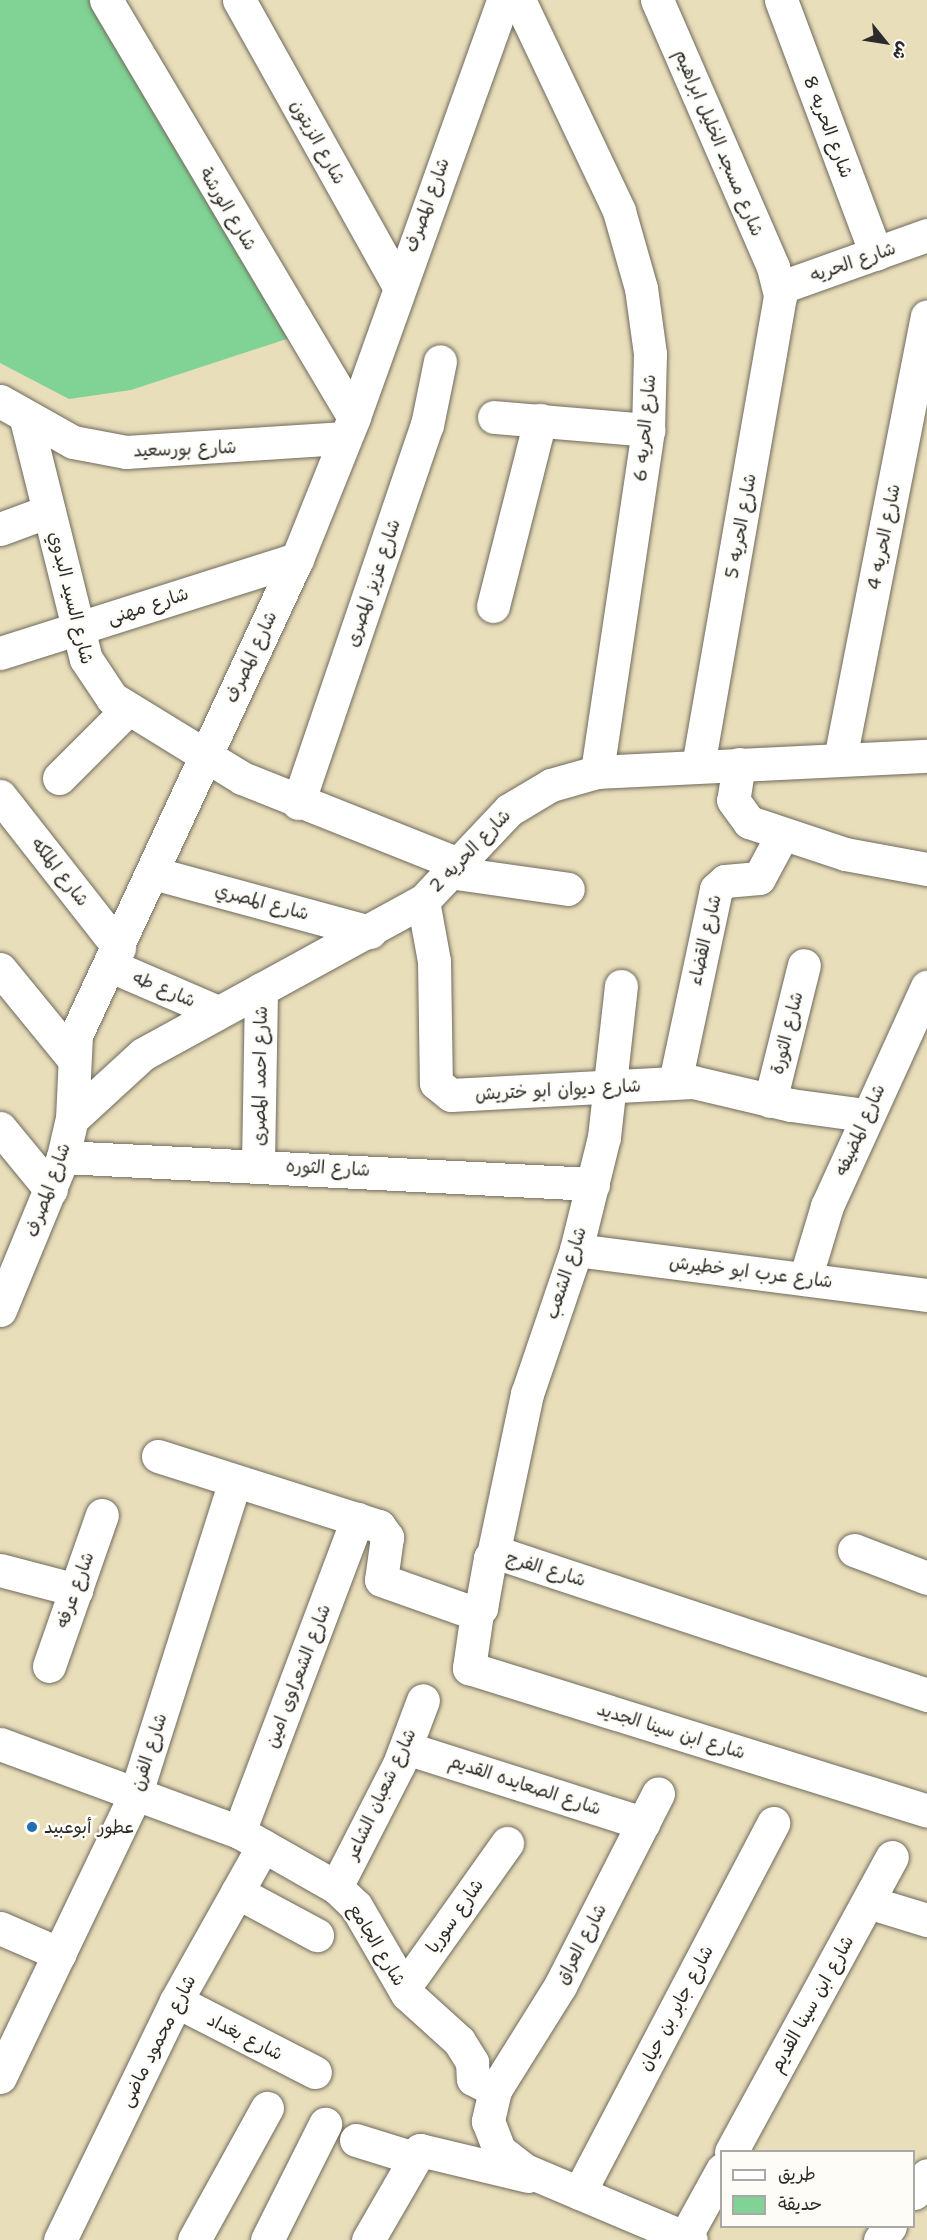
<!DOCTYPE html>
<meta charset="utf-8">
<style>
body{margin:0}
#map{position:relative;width:927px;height:2240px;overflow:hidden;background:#e9deba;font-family:"Shantell Sans","Playpen Sans Arabic",sans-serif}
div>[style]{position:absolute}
.green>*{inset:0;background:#80d394}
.roads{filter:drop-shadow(0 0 2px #6e6a5d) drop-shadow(0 0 2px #6e6a5d)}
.minor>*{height:33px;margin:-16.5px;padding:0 16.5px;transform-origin:16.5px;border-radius:16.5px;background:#fff}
.tertiary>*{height:33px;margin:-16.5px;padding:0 16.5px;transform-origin:16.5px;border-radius:16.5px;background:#fff}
.dots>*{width:16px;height:16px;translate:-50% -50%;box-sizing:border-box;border:3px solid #fdfcf7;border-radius:50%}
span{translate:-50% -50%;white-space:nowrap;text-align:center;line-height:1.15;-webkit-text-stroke:5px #fdfcf7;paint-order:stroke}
.street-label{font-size:18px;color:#2b2b2b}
.poi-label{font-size:18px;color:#2b2b2b}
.left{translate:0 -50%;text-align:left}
.legend{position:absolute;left:720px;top:2150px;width:195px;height:78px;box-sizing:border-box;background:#fdfcf7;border:2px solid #a9a8a5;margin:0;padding:8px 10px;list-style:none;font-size:18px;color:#2b2b2b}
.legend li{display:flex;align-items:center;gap:12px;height:30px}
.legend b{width:30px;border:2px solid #a9a8a5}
.north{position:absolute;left:855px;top:12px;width:60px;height:60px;-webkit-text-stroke:4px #fdfcf7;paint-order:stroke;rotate:120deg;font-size:16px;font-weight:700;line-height:24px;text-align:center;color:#2b2b2b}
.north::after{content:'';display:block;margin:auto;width:21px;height:27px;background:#2b2b2b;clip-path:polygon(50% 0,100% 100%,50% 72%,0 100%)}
</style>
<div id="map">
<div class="green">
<i style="clip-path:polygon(0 0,113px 0,296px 336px,131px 390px,69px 399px,0 363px)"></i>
</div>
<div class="roads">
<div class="minor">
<i style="left:106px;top:0;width:485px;rotate:59.3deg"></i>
<i style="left:239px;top:0;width:325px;rotate:60.8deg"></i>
<i style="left:519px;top:0;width:233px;rotate:64.6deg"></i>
<i style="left:619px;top:211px;width:80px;rotate:74.1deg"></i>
<i style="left:641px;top:288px;width:67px;rotate:82.2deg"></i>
<i style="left:650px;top:354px;width:76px;rotate:91.5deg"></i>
<i style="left:648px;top:430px;width:346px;rotate:98.5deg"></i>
<i style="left:657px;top:0;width:291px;rotate:66.5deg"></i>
<i style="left:773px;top:267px;width:30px;rotate:76deg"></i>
<i style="left:780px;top:296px;width:476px;rotate:99.9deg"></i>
<i style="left:781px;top:0;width:271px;rotate:69.5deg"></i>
<i style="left:779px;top:288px;width:157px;rotate:-19.7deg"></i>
<i style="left:0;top:401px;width:84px;rotate:29.3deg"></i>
<i style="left:73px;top:442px;width:54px;rotate:10.7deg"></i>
<i style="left:126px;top:452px;width:219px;rotate:-3.7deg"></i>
<i style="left:494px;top:417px;width:155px;rotate:4.8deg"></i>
<i style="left:26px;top:419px;width:247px;rotate:76deg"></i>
<i style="left:86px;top:659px;width:47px;rotate:56.3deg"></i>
<i style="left:112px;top:698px;width:153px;rotate:31.6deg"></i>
<i style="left:242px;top:778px;width:230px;rotate:21.7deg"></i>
<i style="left:0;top:529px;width:52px;rotate:-20.2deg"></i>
<i style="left:493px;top:606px;width:192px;rotate:-75.8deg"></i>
<i style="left:0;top:653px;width:312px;rotate:-17.6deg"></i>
<i style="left:840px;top:759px;width:451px;rotate:-78.9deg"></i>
<i style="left:739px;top:764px;width:36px;rotate:99deg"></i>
<i style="left:733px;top:800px;width:27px;rotate:54deg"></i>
<i style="left:749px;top:822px;width:101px;rotate:18.4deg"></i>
<i style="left:845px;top:854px;width:83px;rotate:10.4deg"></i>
<i style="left:59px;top:778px;width:96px;rotate:-45deg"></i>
<i style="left:0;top:796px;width:193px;rotate:51.9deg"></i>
<i style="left:298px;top:803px;width:399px;rotate:-71.2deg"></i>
<i style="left:427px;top:425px;width:65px;rotate:-78.5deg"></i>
<i style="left:449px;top:872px;width:120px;rotate:8.1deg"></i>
<i style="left:153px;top:873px;width:225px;rotate:15.2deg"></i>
<i style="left:423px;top:901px;width:61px;rotate:79.6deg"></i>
<i style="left:434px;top:961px;width:122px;rotate:89.1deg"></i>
<i style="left:436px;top:1083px;width:19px;rotate:39deg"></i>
<i style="left:451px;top:1095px;width:242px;rotate:-3.1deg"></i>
<i style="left:693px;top:1082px;width:101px;rotate:13.2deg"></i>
<i style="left:791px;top:1105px;width:75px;rotate:7.7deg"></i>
<i style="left:111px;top:966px;width:116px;rotate:23.3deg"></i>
<i style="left:0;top:969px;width:114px;rotate:50.7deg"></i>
<i style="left:675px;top:1082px;width:197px;rotate:-78deg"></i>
<i style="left:716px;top:889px;width:12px;rotate:-42deg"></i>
<i style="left:725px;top:881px;width:34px;rotate:-5deg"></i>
<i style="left:759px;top:878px;width:47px;rotate:-61.8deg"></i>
<i style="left:770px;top:1101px;width:140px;rotate:-76deg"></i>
<i style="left:72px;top:1119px;width:96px;rotate:-42.5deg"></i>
<i style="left:143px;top:1054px;width:319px;rotate:-28.7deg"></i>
<i style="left:423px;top:901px;width:125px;rotate:-46.6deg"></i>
<i style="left:509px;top:810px;width:49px;rotate:-30.8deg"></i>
<i style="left:551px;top:785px;width:48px;rotate:-15.8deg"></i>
<i style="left:597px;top:772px;width:330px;rotate:-2.8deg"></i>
<i style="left:0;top:1128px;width:80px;rotate:50.6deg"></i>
<i style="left:63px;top:1157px;width:531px;rotate:2.92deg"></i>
<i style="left:258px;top:1164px;width:175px;rotate:-89deg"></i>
<i style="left:576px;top:1250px;width:354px;rotate:7.3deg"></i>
<i style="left:805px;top:1279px;width:76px;rotate:-73.2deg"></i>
<i style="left:827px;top:1206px;width:241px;rotate:-65.5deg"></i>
<i style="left:0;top:1310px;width:165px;rotate:-67.6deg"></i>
<i style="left:63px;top:1157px;width:39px;rotate:-77deg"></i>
<i style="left:72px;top:1119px;width:84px;rotate:-87.3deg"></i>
<i style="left:76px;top:1035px;width:525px;rotate:-65.1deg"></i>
<i style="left:297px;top:559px;width:153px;rotate:-68.1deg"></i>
<i style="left:354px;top:417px;width:443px;rotate:-70.3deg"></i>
<i style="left:158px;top:1456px;width:232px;rotate:17.6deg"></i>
<i style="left:379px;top:1526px;width:14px;rotate:54deg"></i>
<i style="left:387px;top:1537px;width:43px;rotate:97.9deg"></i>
<i style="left:381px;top:1580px;width:99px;rotate:19.5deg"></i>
<i style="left:474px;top:1613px;width:9px;rotate:-36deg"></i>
<i style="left:481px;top:1608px;width:51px;rotate:-79.8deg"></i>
<i style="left:490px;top:1558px;width:12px;rotate:-20deg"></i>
<i style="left:501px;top:1554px;width:449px;rotate:18.3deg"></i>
<i style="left:854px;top:1550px;width:78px;rotate:21deg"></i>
<i style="left:493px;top:1555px;width:165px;rotate:-78.1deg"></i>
<i style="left:527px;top:1394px;width:152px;rotate:-71.2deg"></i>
<i style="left:576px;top:1250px;width:116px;rotate:-76.1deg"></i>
<i style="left:604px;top:1137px;width:152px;rotate:-83.6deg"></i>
<i style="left:0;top:1570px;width:79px;rotate:14.7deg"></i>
<i style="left:477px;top:1613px;width:56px;rotate:98.3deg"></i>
<i style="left:469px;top:1668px;width:480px;rotate:17.3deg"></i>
<i style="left:49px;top:1666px;width:160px;rotate:-70.7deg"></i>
<i style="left:0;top:1744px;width:255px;rotate:20.2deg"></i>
<i style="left:239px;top:1832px;width:112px;rotate:29.6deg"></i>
<i style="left:336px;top:1887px;width:28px;rotate:44deg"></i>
<i style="left:356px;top:1906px;width:102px;rotate:59.9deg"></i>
<i style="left:407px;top:1994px;width:70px;rotate:42.1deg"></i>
<i style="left:459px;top:2041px;width:25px;rotate:58deg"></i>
<i style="left:472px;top:2062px;width:17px;rotate:87deg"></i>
<i style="left:473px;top:2079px;width:25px;rotate:27deg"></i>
<i style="left:495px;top:2090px;width:32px;rotate:103deg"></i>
<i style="left:488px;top:2121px;width:31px;rotate:69deg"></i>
<i style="left:499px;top:2150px;width:33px;rotate:38deg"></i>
<i style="left:525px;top:2170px;width:180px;rotate:22.9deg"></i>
<i style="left:406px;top:1748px;width:249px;rotate:17.6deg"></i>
<i style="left:239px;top:1832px;width:335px;rotate:-69.3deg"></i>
<i style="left:336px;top:1887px;width:138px;rotate:-62.9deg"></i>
<i style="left:399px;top:1764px;width:68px;rotate:-69.4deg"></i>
<i style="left:237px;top:1892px;width:91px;rotate:28.3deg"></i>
<i style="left:868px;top:1902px;width:62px;rotate:17deg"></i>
<i style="left:0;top:1928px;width:65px;rotate:23.4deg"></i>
<i style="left:404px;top:1988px;width:178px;rotate:-54.6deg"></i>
<i style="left:176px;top:2001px;width:156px;rotate:27.1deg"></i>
<i style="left:0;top:2077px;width:315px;rotate:-64.4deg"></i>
<i style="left:136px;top:1793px;width:327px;rotate:-72.4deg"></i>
<i style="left:495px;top:2090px;width:123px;rotate:-58deg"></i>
<i style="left:560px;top:1986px;width:216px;rotate:-63deg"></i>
<i style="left:356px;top:2140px;width:58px;rotate:17.2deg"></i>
<i style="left:731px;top:2152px;width:336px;rotate:-61.4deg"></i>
<i style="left:579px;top:2193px;width:418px;rotate:-62.3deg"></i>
<i style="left:685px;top:2237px;width:77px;rotate:-61.1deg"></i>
<i style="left:60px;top:2240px;width:266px;rotate:-64.1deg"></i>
<i style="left:176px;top:2001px;width:178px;rotate:-60.7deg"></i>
<i style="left:194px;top:2240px;width:151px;rotate:-61.1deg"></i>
<i style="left:267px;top:2240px;width:130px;rotate:-63.4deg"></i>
<i style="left:368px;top:2240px;width:104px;rotate:-60deg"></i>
<i style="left:420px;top:2150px;width:111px;rotate:13.5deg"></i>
</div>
<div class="tertiary">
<i style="left:914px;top:2193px;width:22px;rotate:-54deg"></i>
<i style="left:880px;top:2240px;width:17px;rotate:-54deg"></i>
</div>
</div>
<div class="dots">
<i style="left:32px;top:1827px;background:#1f6fb2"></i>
</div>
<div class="street-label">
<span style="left:828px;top:127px;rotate:69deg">شارع الحريه 8</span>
<span style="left:318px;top:142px;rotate:61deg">شارع الزيتون</span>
<span style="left:719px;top:143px;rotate:67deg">شارع مسجد الخليل ابراهيم</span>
<span style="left:427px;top:205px;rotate:-70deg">شارع المصرف</span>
<span style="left:228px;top:209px;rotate:59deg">شارع الورشة</span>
<span style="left:853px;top:262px;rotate:-19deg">شارع الحريه</span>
<span style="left:645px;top:428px;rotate:-85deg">شارع الحريه 6</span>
<span style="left:185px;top:449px;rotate:-2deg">شارع بورسعيد</span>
<span style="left:741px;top:526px;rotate:-80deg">شارع الحريه 5</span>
<span style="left:884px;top:537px;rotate:-79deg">شارع الحريه 4</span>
<span style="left:373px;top:583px;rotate:-71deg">شارع عزيز المصرى</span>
<span style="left:71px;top:598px;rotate:76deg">شارع السيد البدوي</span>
<span style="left:148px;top:606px;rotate:-18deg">شارع مهنى</span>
<span style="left:251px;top:657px;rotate:-65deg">شارع المصرف</span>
<span style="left:470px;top:851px;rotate:-46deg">شارع الحريه 2</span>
<span style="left:60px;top:872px;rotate:52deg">شارع الملكه</span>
<span style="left:262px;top:902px;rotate:15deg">شارع المصري</span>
<span style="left:705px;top:940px;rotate:-77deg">شارع القضاء</span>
<span style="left:164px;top:989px;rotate:23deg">شارع طه</span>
<span style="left:787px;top:1033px;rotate:-76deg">شارع الثورة</span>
<span style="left:260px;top:1076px;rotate:-89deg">شارع احمد المصرى</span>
<span style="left:558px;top:1090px;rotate:-3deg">شارع ديوان ابو ختريش</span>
<span style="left:860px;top:1130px;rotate:-66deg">شارع المضيفه</span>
<span style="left:328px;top:1168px;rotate:3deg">شارع الثوره</span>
<span style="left:48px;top:1190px;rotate:-70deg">شارع المصرف</span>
<span style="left:751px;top:1272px;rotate:7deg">شارع عرب ابو خطيرش</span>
<span style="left:566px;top:1273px;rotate:-72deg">شارع الشعب</span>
<span style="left:546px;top:1569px;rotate:17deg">شارع الفرج</span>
<span style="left:75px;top:1590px;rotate:-70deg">شارع عرفه</span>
<span style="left:298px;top:1676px;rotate:-69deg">شارع الشعراوى امين</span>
<span style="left:671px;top:1731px;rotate:17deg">شارع ابن سينا الجديد</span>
<span style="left:149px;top:1752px;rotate:-72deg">شارع الفرن</span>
<span style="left:525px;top:1785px;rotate:18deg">شارع الصعايده القديم</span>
<span style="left:381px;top:1794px;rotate:-65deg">شارع شعبان الشاعر</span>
<span style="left:455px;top:1916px;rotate:-55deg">شارع سوريا</span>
<span style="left:581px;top:1944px;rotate:-62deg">شارع العراق</span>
<span style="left:377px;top:1945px;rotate:59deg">شارع الجامع</span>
<span style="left:812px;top:2004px;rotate:-61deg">شارع ابن سينا القديم</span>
<span style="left:676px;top:2008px;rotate:-62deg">شارع جابر بن حيان</span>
<span style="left:245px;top:2037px;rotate:27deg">شارع بغداد</span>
<span style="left:158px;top:2041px;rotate:-63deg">شارع محمود ماضى</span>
</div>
<div class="poi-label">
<span class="left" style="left:44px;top:1827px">عطور أبوعبيد</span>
</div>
<ul class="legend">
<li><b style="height:8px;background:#fff"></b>طريق</li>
<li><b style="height:16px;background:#80d394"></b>حديقة</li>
</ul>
<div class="north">ش</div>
</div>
